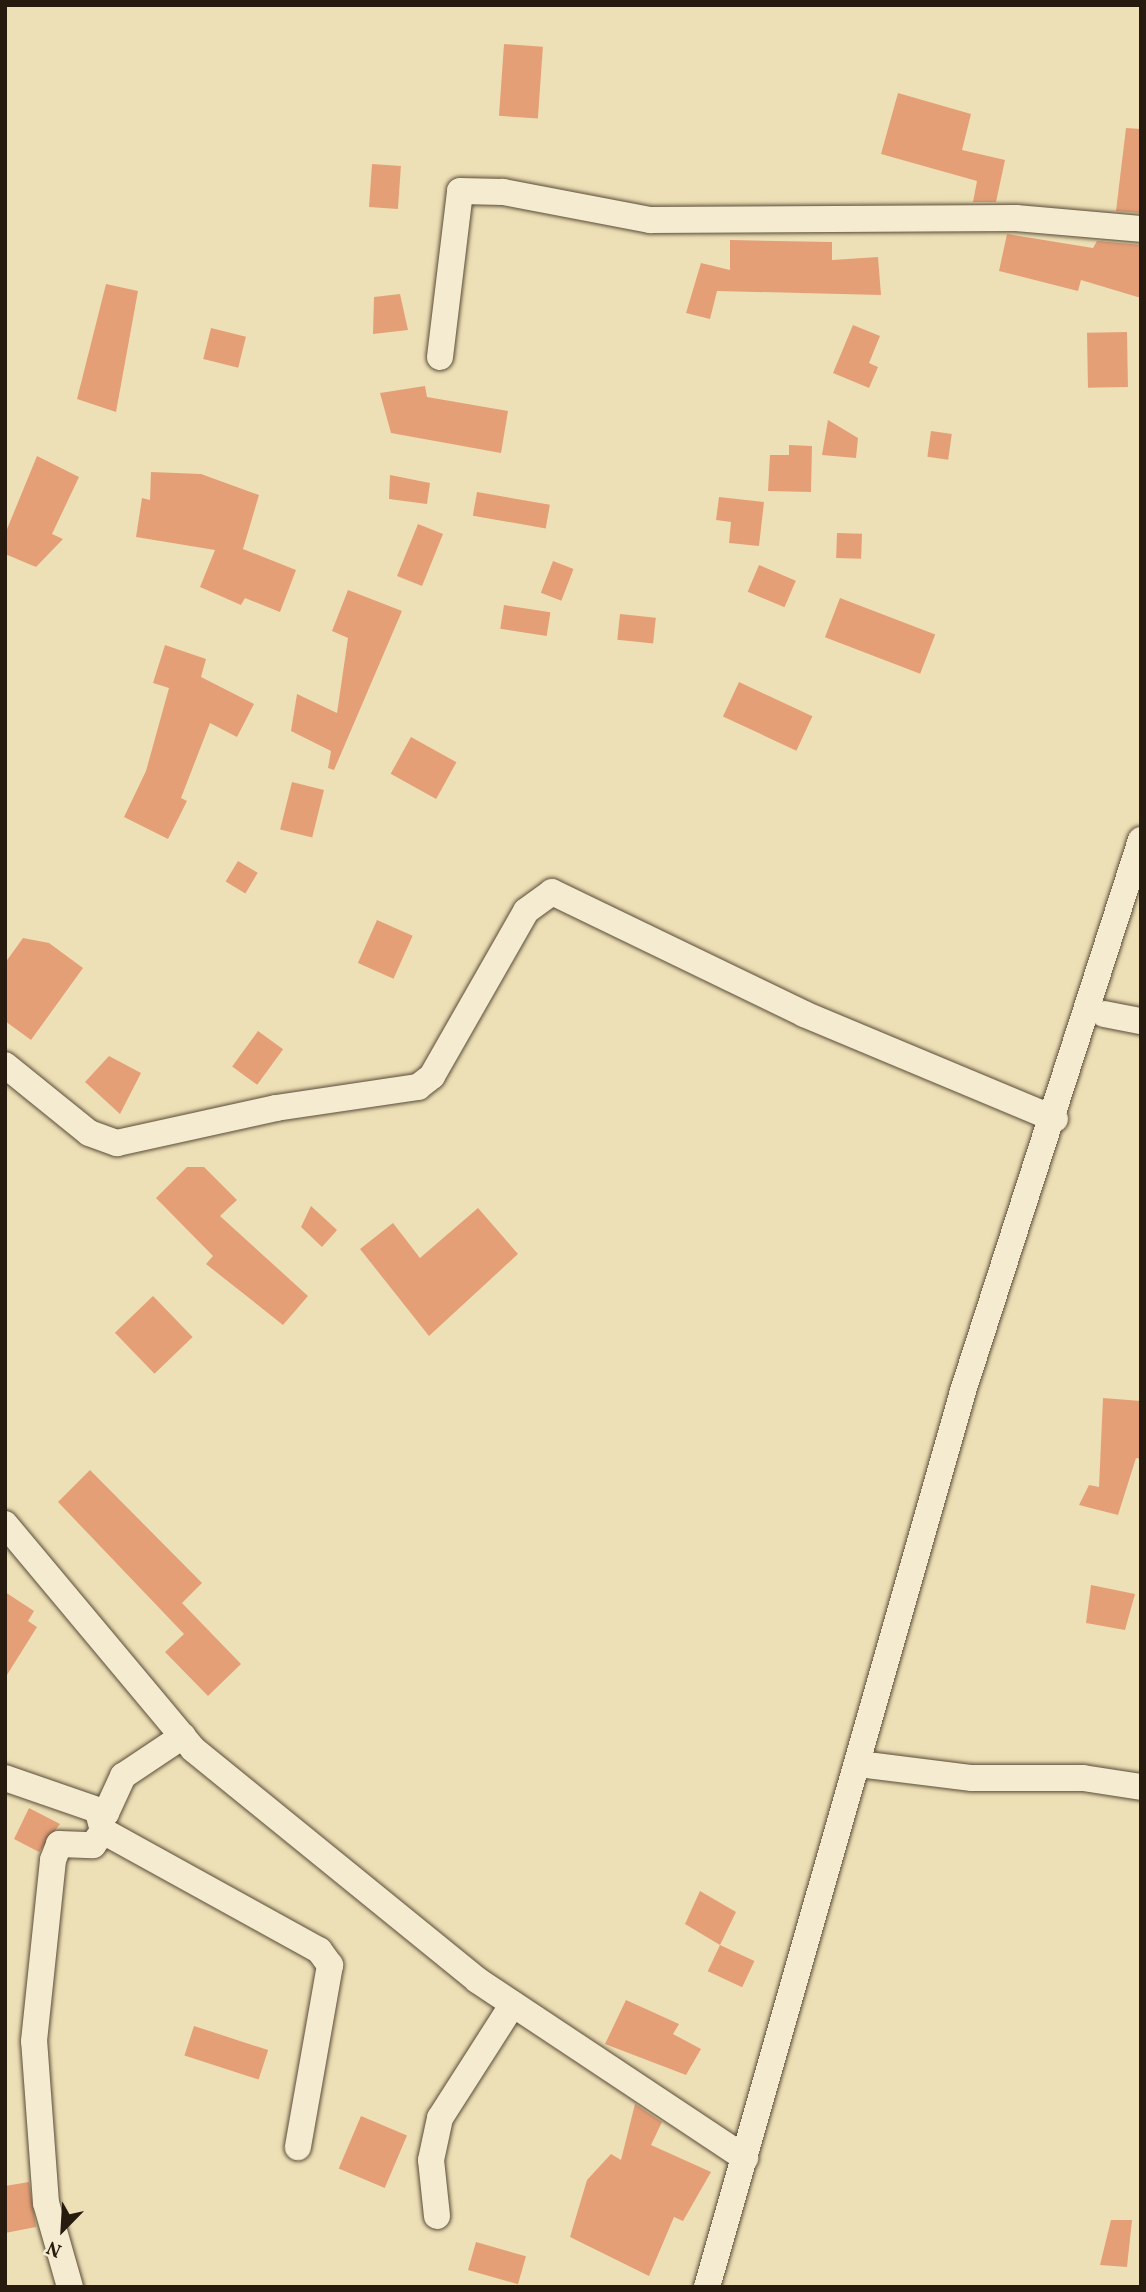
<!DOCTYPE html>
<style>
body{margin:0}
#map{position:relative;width:1146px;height:2292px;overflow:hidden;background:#eee0b6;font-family:Vollkorn,serif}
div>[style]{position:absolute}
.building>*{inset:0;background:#e59f77;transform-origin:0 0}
.roads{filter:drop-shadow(0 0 2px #594c38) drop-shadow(0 0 2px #594c38)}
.street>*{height:26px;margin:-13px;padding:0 13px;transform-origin:13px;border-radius:13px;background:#f4ebd0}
span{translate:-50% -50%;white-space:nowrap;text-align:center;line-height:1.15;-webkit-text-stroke:6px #f4ebd0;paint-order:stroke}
.frame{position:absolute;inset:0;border:7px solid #271a0e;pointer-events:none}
.north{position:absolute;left:28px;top:2194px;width:70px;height:70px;-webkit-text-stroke:5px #f4ebd0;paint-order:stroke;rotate:204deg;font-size:19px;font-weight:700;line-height:28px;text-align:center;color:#271a0e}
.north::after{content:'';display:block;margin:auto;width:24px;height:32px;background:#271a0e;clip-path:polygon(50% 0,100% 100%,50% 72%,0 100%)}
</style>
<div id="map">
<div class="building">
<i style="left:504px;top:44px;width:39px;height:72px;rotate:4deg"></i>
<i style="clip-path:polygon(898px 93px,971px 114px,962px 150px,1005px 160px,996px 202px,973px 202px,977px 181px,881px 154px)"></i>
<i style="clip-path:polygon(1126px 128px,1141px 129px,1141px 213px,1116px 211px)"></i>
<i style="left:372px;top:164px;width:29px;height:43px;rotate:4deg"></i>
<i style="clip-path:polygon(1007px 234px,1093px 248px,1097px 241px,1141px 245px,1141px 298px,1081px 280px,1078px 291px,999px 271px)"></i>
<i style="clip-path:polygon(730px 240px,832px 242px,832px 260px,878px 257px,881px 295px,717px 291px,710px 319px,686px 313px,701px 263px,730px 270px)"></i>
<i style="clip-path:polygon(106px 284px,138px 291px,116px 412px,77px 399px)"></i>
<i style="clip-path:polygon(400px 294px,408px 330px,373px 334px,374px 297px)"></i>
<i style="clip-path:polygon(853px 325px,880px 336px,869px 363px,878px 367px,869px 388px,833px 373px)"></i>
<i style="left:211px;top:328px;width:36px;height:32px;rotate:14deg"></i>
<i style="left:1127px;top:332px;width:55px;height:40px;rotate:89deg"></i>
<i style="clip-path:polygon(425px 386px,427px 397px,508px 411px,501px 453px,391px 433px,380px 393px)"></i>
<i style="clip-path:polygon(828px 420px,858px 438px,856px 458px,822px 455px)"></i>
<i style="left:931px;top:431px;width:21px;height:26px;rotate:8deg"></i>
<i style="clip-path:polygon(789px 445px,812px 446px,811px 492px,768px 491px,770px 455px,789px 455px)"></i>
<i style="clip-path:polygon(37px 456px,79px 477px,52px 534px,63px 539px,36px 567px,5px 554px,5px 534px)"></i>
<i style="clip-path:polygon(151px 472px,201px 474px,259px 495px,243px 549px,296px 570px,280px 612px,245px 598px,241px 605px,200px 587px,215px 550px,136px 537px,142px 498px,150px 500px)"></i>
<i style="clip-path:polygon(390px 475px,430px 483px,427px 504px,389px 499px)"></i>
<i style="left:477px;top:492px;width:74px;height:24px;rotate:10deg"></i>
<i style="clip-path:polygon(719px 497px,764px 502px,759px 546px,729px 543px,731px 522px,716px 520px)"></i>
<i style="left:418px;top:524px;width:27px;height:56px;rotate:22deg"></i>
<i style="left:837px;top:533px;width:25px;height:25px;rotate:2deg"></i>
<i style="left:553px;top:561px;width:22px;height:34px;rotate:21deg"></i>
<i style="left:759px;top:565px;width:40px;height:29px;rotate:23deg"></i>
<i style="clip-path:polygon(348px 590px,402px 611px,334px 770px,328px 768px,331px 751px,291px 731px,297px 694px,337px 713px,348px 638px,332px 631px)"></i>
<i style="left:840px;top:598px;width:102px;height:42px;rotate:21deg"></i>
<i style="left:504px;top:605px;width:47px;height:24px;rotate:9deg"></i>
<i style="left:620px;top:614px;width:36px;height:26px;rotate:6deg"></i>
<i style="clip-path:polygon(165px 645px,206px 659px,201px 677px,254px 704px,237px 737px,210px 723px,181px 798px,187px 801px,168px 839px,124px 817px,146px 771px,169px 688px,153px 683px)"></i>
<i style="left:739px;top:682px;width:81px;height:38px;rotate:25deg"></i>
<i style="left:411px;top:737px;width:52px;height:42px;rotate:29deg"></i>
<i style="left:292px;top:782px;width:33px;height:49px;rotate:14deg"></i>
<i style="left:238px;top:861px;width:23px;height:24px;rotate:31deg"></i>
<i style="left:377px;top:920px;width:39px;height:47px;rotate:24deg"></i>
<i style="clip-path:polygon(23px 938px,49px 943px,83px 968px,31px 1040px,5px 1021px,5px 963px)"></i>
<i style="left:258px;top:1031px;width:31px;height:44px;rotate:36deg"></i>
<i style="clip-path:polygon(109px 1056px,141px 1073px,120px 1114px,85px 1082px)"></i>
<i style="clip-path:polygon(187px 1167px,204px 1167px,237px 1200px,220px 1216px,308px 1296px,283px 1325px,206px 1264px,213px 1256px,156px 1198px)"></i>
<i style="clip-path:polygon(311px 1206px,337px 1230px,322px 1247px,301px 1227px)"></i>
<i style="clip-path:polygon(478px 1208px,518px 1254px,429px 1336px,360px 1249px,393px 1223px,420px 1258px)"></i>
<i style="left:153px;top:1296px;width:57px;height:53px;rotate:46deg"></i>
<i style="clip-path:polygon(1103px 1398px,1141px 1401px,1141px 1459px,1136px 1458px,1118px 1515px,1079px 1505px,1089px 1485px,1099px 1487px)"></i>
<i style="clip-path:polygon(90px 1470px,202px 1583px,182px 1603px,241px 1664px,208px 1696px,165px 1652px,184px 1634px,58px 1502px)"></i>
<i style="clip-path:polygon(1091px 1585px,1135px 1594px,1125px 1630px,1086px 1623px)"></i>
<i style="clip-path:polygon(5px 1592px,34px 1611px,28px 1621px,37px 1627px,5px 1678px)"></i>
<i style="clip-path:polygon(29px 1808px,60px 1824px,39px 1852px,14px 1839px)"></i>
<i style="clip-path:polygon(700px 1891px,736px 1912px,720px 1945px,685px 1924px)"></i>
<i style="left:720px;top:1945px;width:38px;height:29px;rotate:25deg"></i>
<i style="clip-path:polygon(626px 2000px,679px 2024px,673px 2034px,701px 2049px,686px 2075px,605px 2044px)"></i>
<i style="left:194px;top:2026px;width:78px;height:31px;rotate:18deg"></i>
<i style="clip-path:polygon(635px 2104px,662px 2122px,651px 2145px,711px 2172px,683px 2221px,674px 2217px,649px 2276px,570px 2237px,587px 2180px,611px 2154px,621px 2160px)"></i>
<i style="left:361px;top:2116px;width:50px;height:57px;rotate:23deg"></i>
<i style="clip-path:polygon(29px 2182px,36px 2227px,5px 2233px,5px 2186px)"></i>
<i style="clip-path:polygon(1111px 2220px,1132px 2220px,1127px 2267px,1100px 2265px)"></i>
<i style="left:476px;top:2242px;width:52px;height:29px;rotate:16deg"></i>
</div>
<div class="roads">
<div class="street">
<i style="left:440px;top:357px;width:167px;rotate:-83.1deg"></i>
<i style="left:460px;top:191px;width:43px;rotate:1.3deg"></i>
<i style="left:503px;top:192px;width:150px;rotate:10.8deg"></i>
<i style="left:650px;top:220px;width:366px;rotate:-0.3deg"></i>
<i style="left:1016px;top:218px;width:125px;rotate:5deg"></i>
<i style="left:1104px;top:1014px;width:38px;rotate:11deg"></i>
<i style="left:5px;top:1065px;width:108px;rotate:39deg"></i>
<i style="left:89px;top:1133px;width:30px;rotate:20deg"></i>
<i style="left:117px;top:1143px;width:163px;rotate:-12.4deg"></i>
<i style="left:276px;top:1108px;width:144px;rotate:-8.4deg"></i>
<i style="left:418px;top:1087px;width:18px;rotate:-38deg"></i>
<i style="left:432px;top:1076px;width:190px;rotate:-60.3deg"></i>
<i style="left:526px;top:911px;width:32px;rotate:-36deg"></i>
<i style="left:552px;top:892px;width:280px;rotate:25.8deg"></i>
<i style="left:804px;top:1014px;width:272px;rotate:22.7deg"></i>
<i style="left:5px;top:1524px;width:293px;rotate:50.1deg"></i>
<i style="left:193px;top:1749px;width:366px;rotate:39.1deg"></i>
<i style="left:477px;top:1980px;width:322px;rotate:33.6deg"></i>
<i style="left:859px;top:1764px;width:114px;rotate:7.1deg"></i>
<i style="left:972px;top:1778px;width:111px"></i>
<i style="left:1083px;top:1778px;width:59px;rotate:8.8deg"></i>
<i style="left:5px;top:1778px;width:107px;rotate:19.1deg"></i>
<i style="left:106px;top:1813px;width:41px;rotate:-65.3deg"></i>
<i style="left:123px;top:1776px;width:72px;rotate:-33.7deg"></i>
<i style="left:98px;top:1812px;width:20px;rotate:75deg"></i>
<i style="left:103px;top:1831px;width:247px;rotate:28.9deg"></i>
<i style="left:319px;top:1950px;width:19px;rotate:54deg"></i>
<i style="left:330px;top:1965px;width:185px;rotate:100deg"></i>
<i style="left:437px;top:2216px;width:56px;rotate:-96.1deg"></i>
<i style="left:431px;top:2160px;width:43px;rotate:-77.9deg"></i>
<i style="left:440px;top:2118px;width:135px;rotate:-57.4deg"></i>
<i style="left:70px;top:2287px;width:87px;rotate:-105.9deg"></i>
<i style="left:46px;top:2203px;width:162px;rotate:-94.2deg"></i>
<i style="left:34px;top:2041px;width:182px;rotate:-84deg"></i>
<i style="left:53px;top:1860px;width:17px;rotate:-69deg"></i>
<i style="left:59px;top:1844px;width:34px;rotate:2deg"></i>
<i style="left:93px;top:1845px;width:17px;rotate:-54deg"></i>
<i style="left:707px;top:2287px;width:932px;rotate:-74.05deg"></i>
<i style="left:963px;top:1391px;width:579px;rotate:-72.1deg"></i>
</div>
</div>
<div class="frame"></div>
<div class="north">N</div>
</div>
